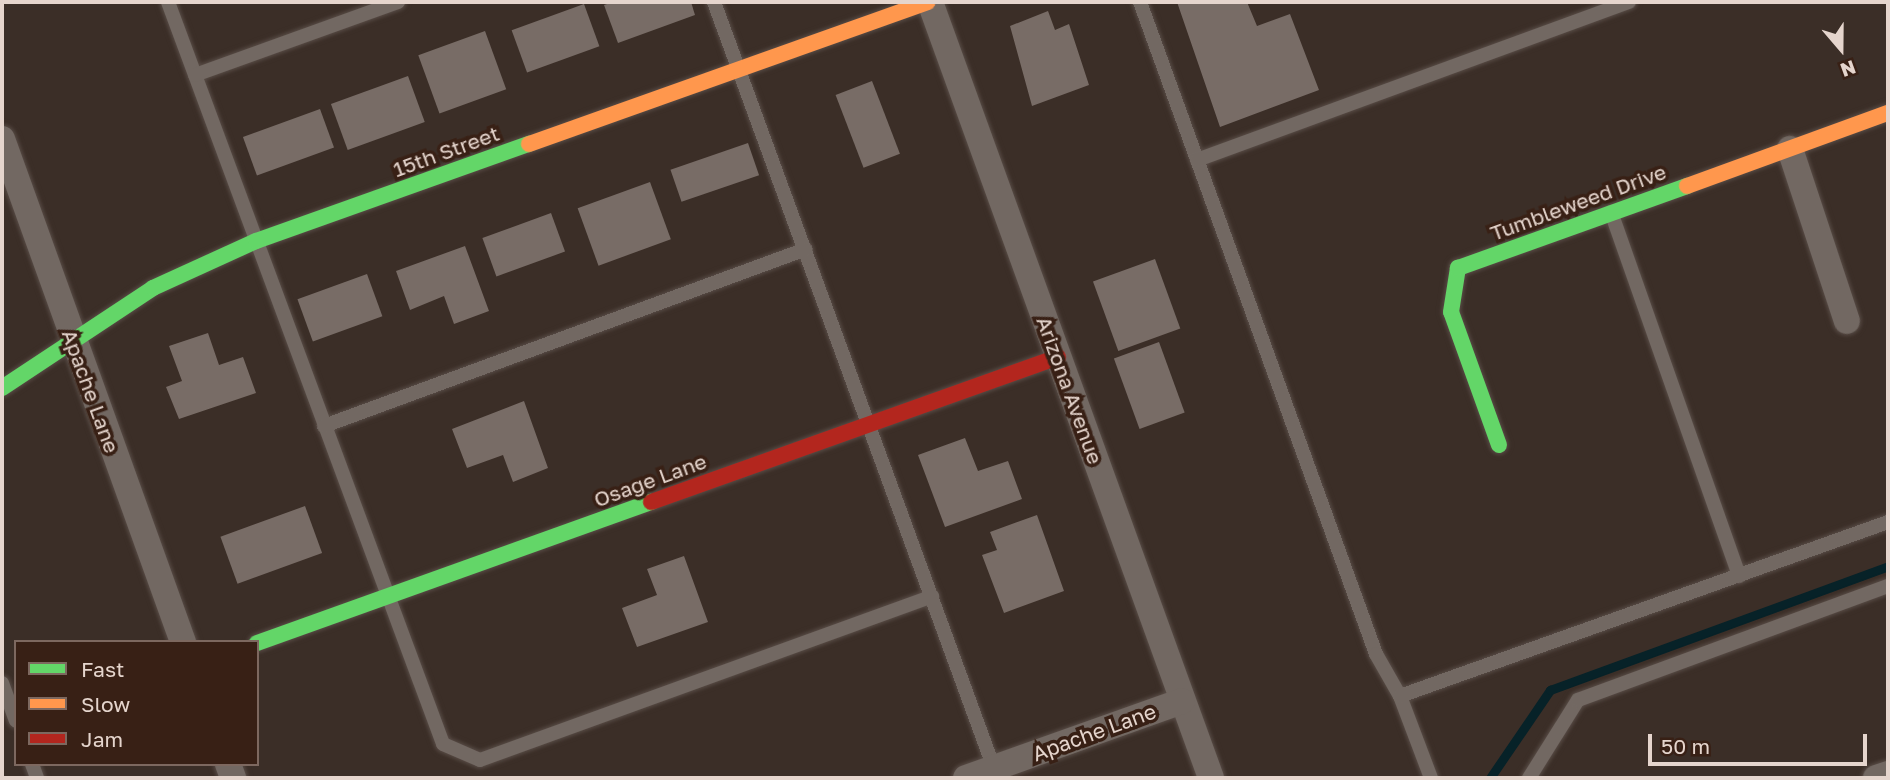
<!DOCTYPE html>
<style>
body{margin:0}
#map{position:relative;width:1890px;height:780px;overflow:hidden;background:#3b2e27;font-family:"Golos Text",sans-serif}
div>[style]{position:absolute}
.stream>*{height:9px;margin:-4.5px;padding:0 4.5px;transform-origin:4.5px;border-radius:4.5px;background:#072228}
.building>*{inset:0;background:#786c66;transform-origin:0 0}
.roads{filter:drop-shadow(0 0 2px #584c46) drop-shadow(0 0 2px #584c46)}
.lane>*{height:14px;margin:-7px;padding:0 7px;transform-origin:7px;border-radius:7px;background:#726862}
.street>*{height:26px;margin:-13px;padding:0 13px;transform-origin:13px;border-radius:13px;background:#726862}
.fast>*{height:16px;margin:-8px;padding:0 8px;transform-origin:8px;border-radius:8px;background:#63d668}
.slow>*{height:16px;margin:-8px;padding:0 8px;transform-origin:8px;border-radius:8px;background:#ff974d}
.jam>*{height:16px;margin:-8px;padding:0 8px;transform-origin:8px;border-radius:8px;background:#b3261e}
span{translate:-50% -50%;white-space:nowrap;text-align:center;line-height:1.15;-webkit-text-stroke:7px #382015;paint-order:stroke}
.street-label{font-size:21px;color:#e5d5cd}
.frame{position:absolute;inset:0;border:4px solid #e5d5cd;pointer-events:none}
.legend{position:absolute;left:14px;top:640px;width:245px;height:126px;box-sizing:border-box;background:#382015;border:2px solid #7d685f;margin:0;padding:9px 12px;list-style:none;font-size:21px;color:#e5d5cd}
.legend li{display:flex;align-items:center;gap:14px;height:35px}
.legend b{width:35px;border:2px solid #7d685f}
.north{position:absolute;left:1806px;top:14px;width:70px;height:70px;-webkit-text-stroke:5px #382015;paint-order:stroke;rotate:160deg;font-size:19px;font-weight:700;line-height:28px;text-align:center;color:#e5d5cd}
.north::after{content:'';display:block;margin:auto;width:24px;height:32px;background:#e5d5cd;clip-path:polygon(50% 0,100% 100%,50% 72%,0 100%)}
.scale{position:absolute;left:1648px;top:734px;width:219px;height:32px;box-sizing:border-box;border:4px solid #e5d5cd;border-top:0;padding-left:9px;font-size:21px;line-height:24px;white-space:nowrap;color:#e5d5cd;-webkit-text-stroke:5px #382015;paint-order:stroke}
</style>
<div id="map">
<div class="stream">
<i style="left:1490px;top:778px;width:107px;rotate:-55.7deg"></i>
<i style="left:1550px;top:690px;width:360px;rotate:-20.1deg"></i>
</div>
<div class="building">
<i style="clip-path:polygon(613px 2px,691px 2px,695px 15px,618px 43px,604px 5px)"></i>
<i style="clip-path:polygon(1177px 2px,1247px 2px,1257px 26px,1290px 14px,1319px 90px,1220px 127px)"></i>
<i style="left:584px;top:4px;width:45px;height:77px;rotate:70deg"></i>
<i style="clip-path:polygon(1048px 11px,1055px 30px,1069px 24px,1089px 85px,1032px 106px,1010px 26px)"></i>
<i style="left:485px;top:31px;width:62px;height:71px;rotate:70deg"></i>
<i style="left:408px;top:76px;width:49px;height:82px;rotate:70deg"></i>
<i style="left:872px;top:81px;width:78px;height:39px;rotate:69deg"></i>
<i style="left:320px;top:109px;width:41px;height:82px;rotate:70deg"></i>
<i style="left:748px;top:143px;width:34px;height:82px;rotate:71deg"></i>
<i style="left:650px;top:182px;width:61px;height:77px;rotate:70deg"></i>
<i style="left:551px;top:213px;width:41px;height:73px;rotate:70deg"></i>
<i style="clip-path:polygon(465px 246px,489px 311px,454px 324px,444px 296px,410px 310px,396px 271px)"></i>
<i style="left:1155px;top:259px;width:74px;height:66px;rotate:70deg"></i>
<i style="left:367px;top:274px;width:45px;height:74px;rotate:70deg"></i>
<i style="clip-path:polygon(208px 333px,219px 365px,243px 357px,256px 393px,179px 419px,166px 387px,182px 381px,169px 346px)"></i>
<i style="left:1159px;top:342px;width:75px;height:48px;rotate:70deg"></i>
<i style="clip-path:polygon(524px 401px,548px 468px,513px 482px,503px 455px,467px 468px,452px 429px)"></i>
<i style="clip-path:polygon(965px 438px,978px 471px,1008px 461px,1022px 499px,945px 527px,918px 455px)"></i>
<i style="left:305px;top:506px;width:50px;height:90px;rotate:70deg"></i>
<i style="clip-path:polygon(1037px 515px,1064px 591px,1004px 613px,982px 555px,997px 550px,990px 532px)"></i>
<i style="clip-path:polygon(684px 556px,708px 622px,637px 647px,622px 608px,657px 595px,647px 569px)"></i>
</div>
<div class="roads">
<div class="lane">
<i style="left:168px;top:2px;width:791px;rotate:69.66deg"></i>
<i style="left:443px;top:744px;width:40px;rotate:23.4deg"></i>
<i style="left:480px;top:760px;width:481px;rotate:-19.9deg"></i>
<i style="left:714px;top:2px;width:822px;rotate:69.93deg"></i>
<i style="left:1140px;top:2px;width:693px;rotate:70.1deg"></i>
<i style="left:1376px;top:654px;width:48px;rotate:60.3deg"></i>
<i style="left:1400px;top:696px;width:88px;rotate:69.3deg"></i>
<i style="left:195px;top:75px;width:216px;rotate:-19.8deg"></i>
<i style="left:1197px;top:160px;width:460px;rotate:-20.1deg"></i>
<i style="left:1611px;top:212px;width:386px;rotate:70.6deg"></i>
<i style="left:324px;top:426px;width:513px;rotate:-20.16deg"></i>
<i style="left:2px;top:683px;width:40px;rotate:69.8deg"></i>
<i style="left:1400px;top:696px;width:518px;rotate:-19.62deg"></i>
<i style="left:32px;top:764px;width:15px;rotate:70deg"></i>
<i style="left:1529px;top:778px;width:92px;rotate:-57.9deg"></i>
<i style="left:1578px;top:700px;width:330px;rotate:-20.2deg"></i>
</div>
<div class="street">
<i style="left:930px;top:2px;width:825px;rotate:70.09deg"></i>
<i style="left:2px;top:139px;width:535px;rotate:70.21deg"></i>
<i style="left:1790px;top:149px;width:181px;rotate:71.7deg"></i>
<i style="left:228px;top:764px;width:15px;rotate:70deg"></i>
<i style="left:966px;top:778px;width:229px;rotate:-19.6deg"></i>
<i style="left:1876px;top:778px;width:13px;rotate:-18deg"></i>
</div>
<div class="fast">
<i style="left:2px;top:388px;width:181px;rotate:-33.5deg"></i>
<i style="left:153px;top:288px;width:113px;rotate:-24.5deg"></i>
<i style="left:256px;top:241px;width:290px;rotate:-19.6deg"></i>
<i style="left:1499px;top:445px;width:141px;rotate:-109.8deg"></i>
<i style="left:1451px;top:312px;width:45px;rotate:-81deg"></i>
<i style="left:1458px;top:268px;width:243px;rotate:-19.7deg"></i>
<i style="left:257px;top:643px;width:418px;rotate:-19.7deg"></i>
</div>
<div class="slow">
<i style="left:529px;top:144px;width:423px;rotate:-19.6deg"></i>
<i style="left:1687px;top:186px;width:214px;rotate:-20deg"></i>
</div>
<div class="jam">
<i style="left:651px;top:502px;width:432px;rotate:-19.6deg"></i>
</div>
</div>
<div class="street-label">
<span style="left:446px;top:151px;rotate:-20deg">15th Street</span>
<span style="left:1578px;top:202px;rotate:-20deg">Tumbleweed Drive</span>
<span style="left:1070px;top:390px;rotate:70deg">Arizona Avenue</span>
<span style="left:91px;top:391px;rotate:70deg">Apache Lane</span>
<span style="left:650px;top:480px;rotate:-20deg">Osage Lane</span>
<span style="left:1094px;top:732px;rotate:-20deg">Apache Lane</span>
</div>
<div class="frame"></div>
<ul class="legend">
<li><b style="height:9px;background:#63d668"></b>Fast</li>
<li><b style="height:9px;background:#ff974d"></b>Slow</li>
<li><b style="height:9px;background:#b3261e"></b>Jam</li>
</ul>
<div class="north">N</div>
<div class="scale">50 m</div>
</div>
